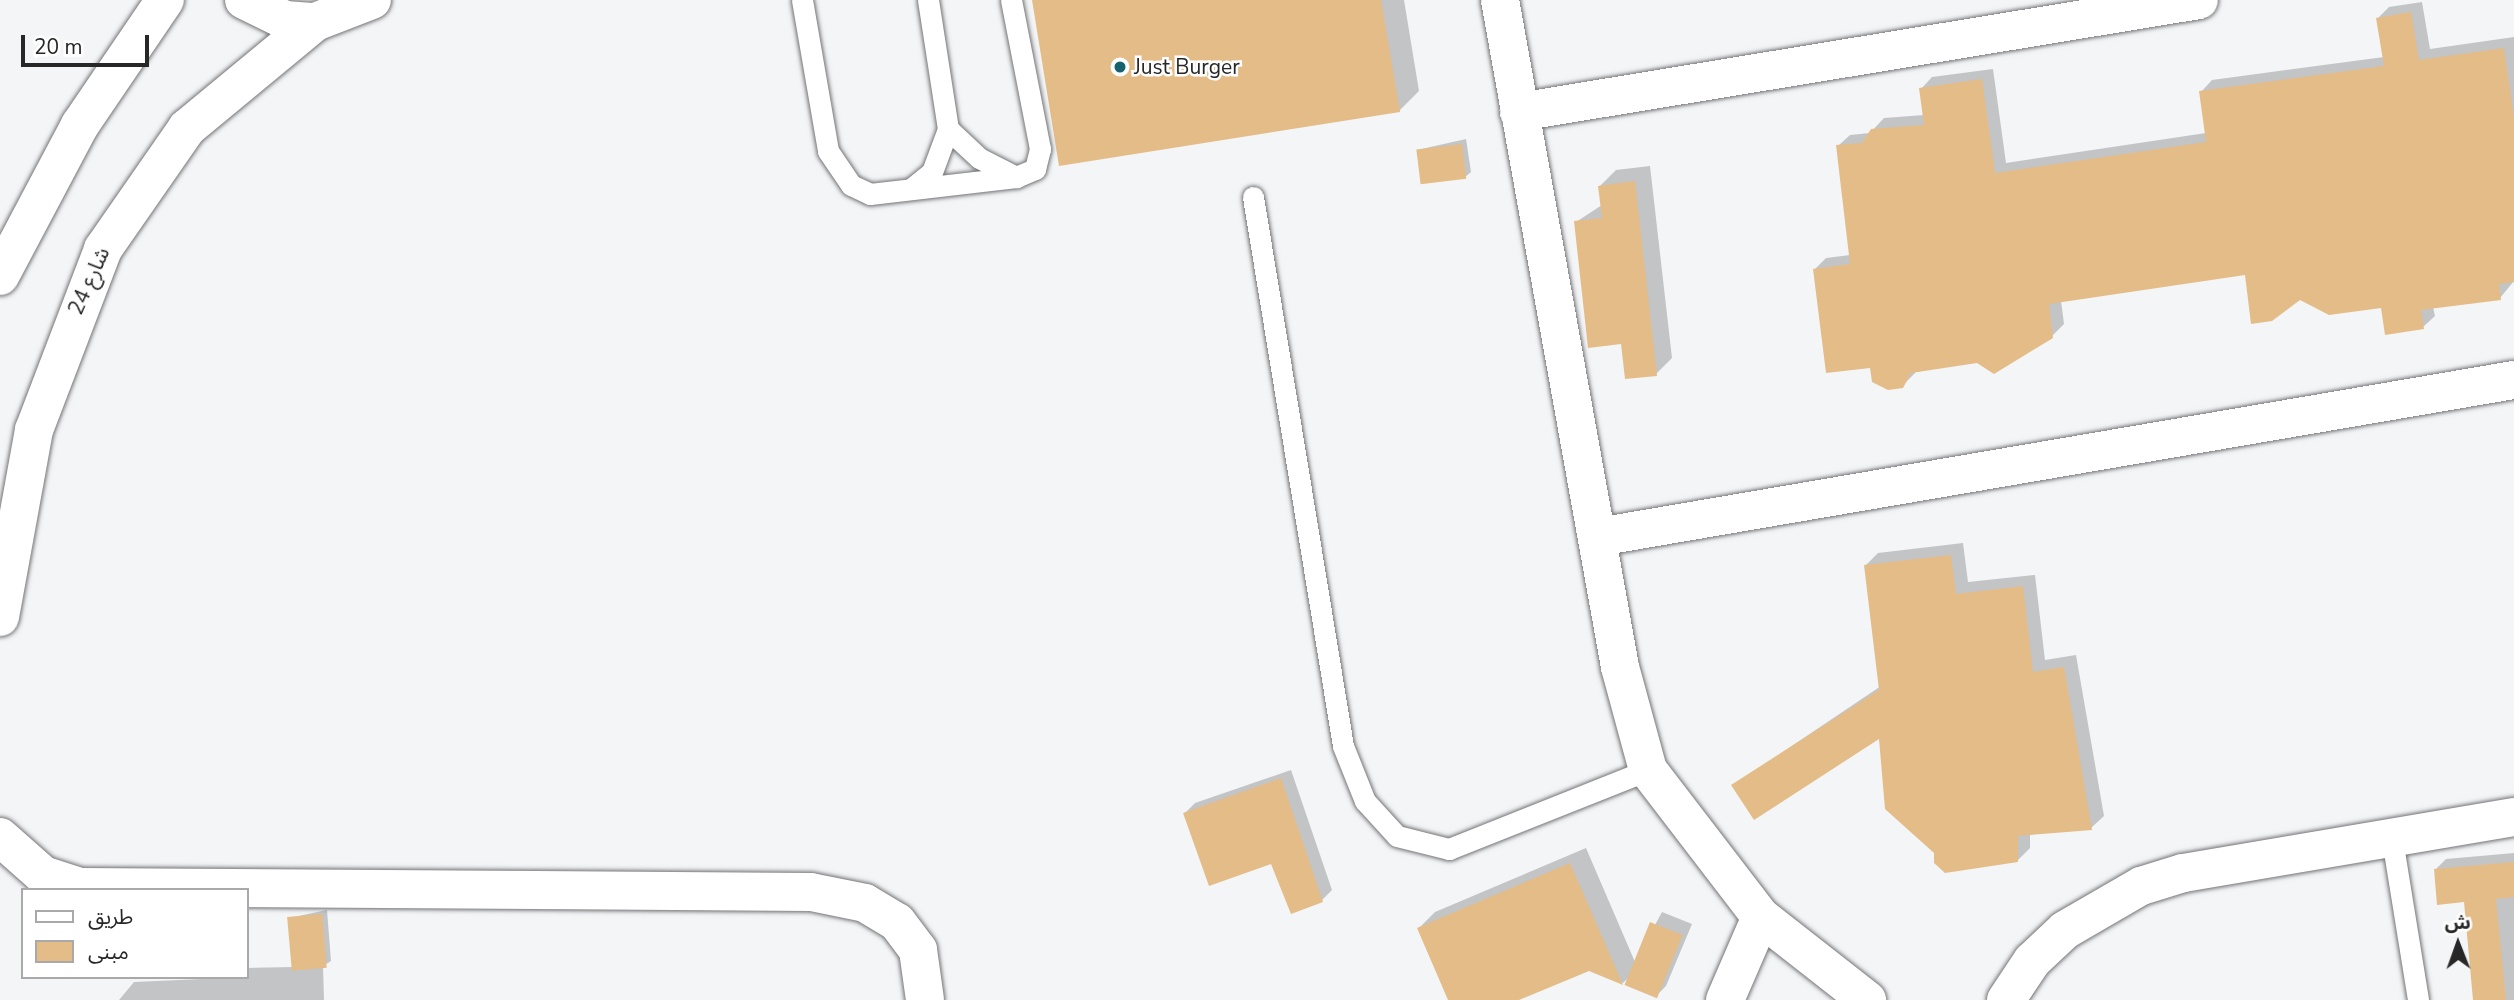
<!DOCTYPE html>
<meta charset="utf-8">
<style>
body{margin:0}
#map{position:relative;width:2514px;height:1000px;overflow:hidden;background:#f4f5f7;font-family:"Nunito Sans","Noto Sans Arabic",sans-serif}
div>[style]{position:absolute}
.shadow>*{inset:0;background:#0003}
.building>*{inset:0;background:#e4bc87;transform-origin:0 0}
.roads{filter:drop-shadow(0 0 2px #747476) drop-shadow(0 0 2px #747476)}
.lane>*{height:21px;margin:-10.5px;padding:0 10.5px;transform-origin:10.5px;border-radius:10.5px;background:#fff}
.street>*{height:38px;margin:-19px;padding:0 19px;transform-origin:19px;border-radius:19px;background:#fff}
.secondary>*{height:38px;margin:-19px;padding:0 19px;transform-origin:19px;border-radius:19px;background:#fff}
.dots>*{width:19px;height:19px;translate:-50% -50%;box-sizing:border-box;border:4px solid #fff;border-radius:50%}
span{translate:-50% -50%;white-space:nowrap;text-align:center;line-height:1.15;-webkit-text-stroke:5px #fff;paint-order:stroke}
.poi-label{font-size:21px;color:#272728}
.left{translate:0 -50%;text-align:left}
.street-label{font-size:21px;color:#272728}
.legend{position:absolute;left:21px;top:888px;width:228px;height:91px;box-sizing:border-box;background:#fff;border:2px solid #a9a9a9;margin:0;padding:9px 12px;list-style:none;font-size:21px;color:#272728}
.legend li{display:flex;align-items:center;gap:14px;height:35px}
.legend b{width:35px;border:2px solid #a9a9a9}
.north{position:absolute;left:2423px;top:909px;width:70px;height:70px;-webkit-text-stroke:5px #fff;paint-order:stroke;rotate:359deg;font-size:19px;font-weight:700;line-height:28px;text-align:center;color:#272728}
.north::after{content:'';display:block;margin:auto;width:24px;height:32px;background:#272728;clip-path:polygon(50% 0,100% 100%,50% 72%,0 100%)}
.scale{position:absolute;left:21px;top:35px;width:128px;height:32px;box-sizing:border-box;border:4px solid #272728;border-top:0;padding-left:9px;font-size:21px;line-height:24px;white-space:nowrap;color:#272728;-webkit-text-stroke:5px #fff;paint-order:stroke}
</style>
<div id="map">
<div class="shadow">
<i style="clip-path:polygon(1034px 0,1404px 0,1419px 91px,1399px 111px)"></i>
<i style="clip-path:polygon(2422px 2px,2430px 49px,2514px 37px,2514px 281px,2500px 298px,2433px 307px,2435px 316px,2423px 327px,2382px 306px,2247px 273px,2061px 301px,2064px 324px,2052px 336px,1977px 361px,1916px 372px,1902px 386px,1872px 366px,1815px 269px,1826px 258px,1850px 255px,1838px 146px,1850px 135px,1870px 133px,1884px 118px,1924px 115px,1921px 89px,1932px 77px,1993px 69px,2006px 163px,2206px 133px,2201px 92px,2212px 80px,2384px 57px,2378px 18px,2389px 7px)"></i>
<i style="clip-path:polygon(1466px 139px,1471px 172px,1465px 177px,1417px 150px)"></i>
<i style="clip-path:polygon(1650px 166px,1672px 358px,1656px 374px,1623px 342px,1576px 222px,1602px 205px,1600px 186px,1616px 170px)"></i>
<i style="clip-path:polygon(1963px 543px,1968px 582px,2035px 575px,2045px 660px,2076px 655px,2104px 816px,2091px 828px,2030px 833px,2030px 848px,2018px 860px,1946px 872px,1880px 736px,1734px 785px,1881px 686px,1865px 566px,1878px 553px)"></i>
<i style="clip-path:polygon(1291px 770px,1332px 890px,1322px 900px,1272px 862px,1185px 813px,1195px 803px)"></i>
<i style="clip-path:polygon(1586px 848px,1635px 962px,1662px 912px,1692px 924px,1666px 986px,1655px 997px,1630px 976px,1623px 983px,1589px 969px,1515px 1000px,1449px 1000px,1419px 928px,1435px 912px)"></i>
<i style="clip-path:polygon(2514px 853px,2514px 1000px,2475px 1000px,2466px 900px,2435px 870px,2446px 859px)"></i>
<i style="clip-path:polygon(327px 910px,331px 961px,323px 966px,324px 1000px,119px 1000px,134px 982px,247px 977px,247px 968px,294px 967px,289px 918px)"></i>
</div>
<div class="building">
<i style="clip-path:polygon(1032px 0,1381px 0,1400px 112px,1059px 166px)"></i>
<i style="clip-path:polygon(2411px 12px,2419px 60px,2504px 48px,2514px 117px,2514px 282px,2499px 284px,2501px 300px,2421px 310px,2424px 329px,2385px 335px,2381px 308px,2329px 315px,2300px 300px,2272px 321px,2251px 324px,2245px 275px,2049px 304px,2053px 338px,1994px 374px,1977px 363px,1911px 373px,1903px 388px,1888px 390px,1872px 382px,1870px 368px,1826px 373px,1813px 269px,1850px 264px,1836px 145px,1862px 143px,1871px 129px,1924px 125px,1919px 88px,1982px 79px,1995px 173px,2206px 142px,2199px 91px,2384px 66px,2376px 18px)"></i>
<i style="left:1462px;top:144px;width:35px;height:46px;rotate:83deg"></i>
<i style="clip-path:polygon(1635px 181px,1657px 376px,1625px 379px,1621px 344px,1588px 348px,1574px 221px,1602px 218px,1598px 186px)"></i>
<i style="clip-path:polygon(1951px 555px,1956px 594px,2023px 586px,2033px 672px,2064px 667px,2092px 830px,2018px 836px,2018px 862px,1945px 873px,1934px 863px,1934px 853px,1885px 809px,1879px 739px,1754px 820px,1731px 785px,1879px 690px,1864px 565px)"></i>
<i style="clip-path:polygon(1281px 778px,1323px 902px,1291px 914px,1271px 864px,1209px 886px,1183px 813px)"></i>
<i style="clip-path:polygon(2514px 862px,2514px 897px,2496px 899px,2506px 1000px,2473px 1000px,2464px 902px,2437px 905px,2434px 869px)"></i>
<i style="clip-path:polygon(1570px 863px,1623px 985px,1589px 971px,1519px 1000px,1448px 1000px,1417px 928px)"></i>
<i style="left:322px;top:914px;width:54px;height:35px;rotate:85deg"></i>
<i style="left:1650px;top:922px;width:35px;height:68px;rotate:22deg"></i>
</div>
<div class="roads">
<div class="lane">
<i style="left:802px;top:0;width:153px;rotate:80.2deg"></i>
<i style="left:828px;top:151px;width:41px;rotate:55.9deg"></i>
<i style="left:851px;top:185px;width:21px;rotate:25deg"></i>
<i style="left:870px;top:194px;width:147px;rotate:-6.6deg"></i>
<i style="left:1016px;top:177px;width:21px;rotate:-23deg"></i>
<i style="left:1035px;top:169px;width:21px;rotate:-76deg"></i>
<i style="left:1040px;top:149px;width:152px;rotate:-101deg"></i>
<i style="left:948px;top:129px;width:42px;rotate:43.1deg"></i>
<i style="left:979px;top:158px;width:42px;rotate:27.2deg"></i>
<i style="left:911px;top:189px;width:27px;rotate:-39deg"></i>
<i style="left:932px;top:172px;width:46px;rotate:-69.6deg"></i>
<i style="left:948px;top:129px;width:131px;rotate:-98.8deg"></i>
<i style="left:1253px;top:197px;width:556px;rotate:80.69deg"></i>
<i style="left:1343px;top:746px;width:59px;rotate:68.2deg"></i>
<i style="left:1365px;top:801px;width:47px;rotate:47.6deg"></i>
<i style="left:1397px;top:836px;width:54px;rotate:14deg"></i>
<i style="left:1449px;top:849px;width:214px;rotate:-21.7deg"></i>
<i style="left:2392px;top:839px;width:163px;rotate:80.8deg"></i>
</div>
<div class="street">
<i style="left:1500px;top:0;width:678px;rotate:79.8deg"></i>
<i style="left:1620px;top:667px;width:107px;rotate:74.8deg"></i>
<i style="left:1648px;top:770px;width:185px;rotate:52.5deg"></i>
<i style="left:1761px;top:917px;width:135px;rotate:38.1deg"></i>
<i style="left:1519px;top:112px;width:689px;rotate:-9.35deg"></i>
<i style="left:1598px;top:537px;width:929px;rotate:-9.73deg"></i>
<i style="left:0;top:837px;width:57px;rotate:41.5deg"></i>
<i style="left:43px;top:875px;width:40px;rotate:18deg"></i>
<i style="left:81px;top:887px;width:730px;rotate:0.39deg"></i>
<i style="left:811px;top:892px;width:55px;rotate:11.5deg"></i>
<i style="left:865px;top:903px;width:37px;rotate:31deg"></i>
<i style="left:897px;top:922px;width:35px;rotate:53deg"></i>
<i style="left:918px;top:950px;width:50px;rotate:82deg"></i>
<i style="left:1725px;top:1000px;width:90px;rotate:-66.6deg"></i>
<i style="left:2006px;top:1000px;width:47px;rotate:-56.3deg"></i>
<i style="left:2032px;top:961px;width:45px;rotate:-43.2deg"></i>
<i style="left:2065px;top:930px;width:88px;rotate:-30.1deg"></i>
<i style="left:2141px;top:886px;width:44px;rotate:-17.2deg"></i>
<i style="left:2183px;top:873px;width:336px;rotate:-9.6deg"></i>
</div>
<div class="secondary">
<i style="left:244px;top:0;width:46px;rotate:26deg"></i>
<i style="left:285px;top:20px;width:30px;rotate:4deg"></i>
<i style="left:315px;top:22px;width:61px;rotate:-21.1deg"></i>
<i style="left:0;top:276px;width:171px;rotate:-62.1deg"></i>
<i style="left:80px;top:125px;width:151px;rotate:-55.8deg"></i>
<i style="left:0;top:617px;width:190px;rotate:-79.7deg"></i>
<i style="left:34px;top:430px;width:194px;rotate:-69.1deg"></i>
<i style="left:103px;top:249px;width:147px;rotate:-55.2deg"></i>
<i style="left:187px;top:128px;width:166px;rotate:-39.6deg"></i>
</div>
</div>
<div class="dots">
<i style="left:1120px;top:67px;background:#15616d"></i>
</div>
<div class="poi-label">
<span class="left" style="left:1134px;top:67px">Just Burger</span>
</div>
<div class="street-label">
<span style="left:89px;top:281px;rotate:-66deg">شارع 24</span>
</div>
<ul class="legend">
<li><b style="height:9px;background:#fff"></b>طريق</li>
<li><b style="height:19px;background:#e4bc87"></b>مبنى</li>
</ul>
<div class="north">ش</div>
<div class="scale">20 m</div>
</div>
